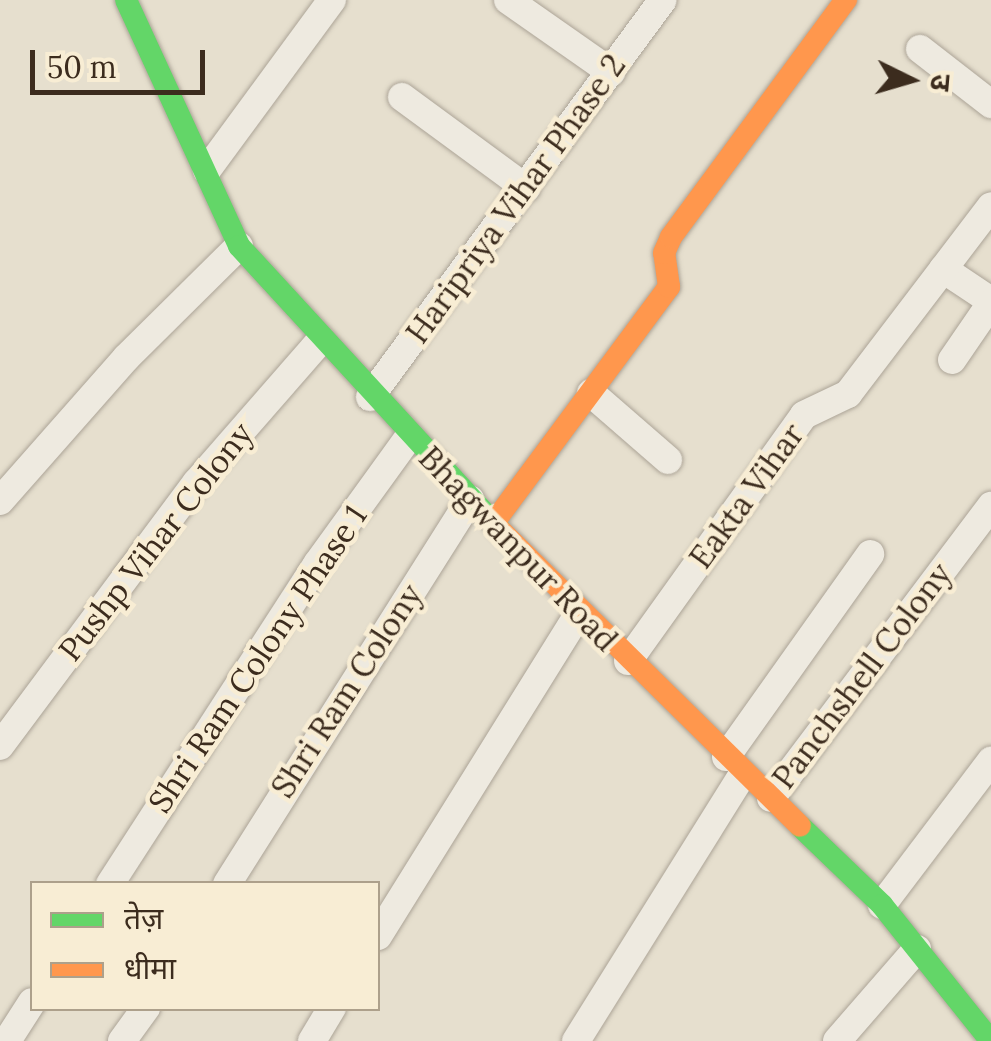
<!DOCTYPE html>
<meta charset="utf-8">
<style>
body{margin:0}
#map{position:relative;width:991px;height:1041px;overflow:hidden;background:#e6dfce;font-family:Lora,"Noto Sans Devanagari",serif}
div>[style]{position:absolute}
.roads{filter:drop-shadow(0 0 2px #aca497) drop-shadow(0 0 2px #aca497)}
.street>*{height:28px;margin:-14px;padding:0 14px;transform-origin:14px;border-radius:14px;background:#eeeae0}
.fast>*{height:22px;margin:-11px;padding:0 11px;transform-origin:11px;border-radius:11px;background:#63d668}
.slow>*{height:22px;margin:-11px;padding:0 11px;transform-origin:11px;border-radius:11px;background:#ff974d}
span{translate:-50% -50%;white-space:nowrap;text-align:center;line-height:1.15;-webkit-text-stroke:9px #f8edd4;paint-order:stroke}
.street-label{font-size:32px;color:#3c2c1e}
.legend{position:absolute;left:30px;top:881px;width:350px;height:130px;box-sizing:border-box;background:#f8edd4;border:2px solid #ada08b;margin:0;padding:12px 18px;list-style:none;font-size:30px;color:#3c2c1e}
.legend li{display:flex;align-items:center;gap:20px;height:50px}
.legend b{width:50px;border:2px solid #ada08b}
.north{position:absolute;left:861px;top:30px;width:100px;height:100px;-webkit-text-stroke:8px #f8edd4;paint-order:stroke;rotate:95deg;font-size:28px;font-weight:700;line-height:40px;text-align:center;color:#3c2c1e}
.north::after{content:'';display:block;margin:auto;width:35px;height:45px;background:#3c2c1e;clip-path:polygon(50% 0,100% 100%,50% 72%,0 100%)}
.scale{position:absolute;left:30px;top:50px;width:175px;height:45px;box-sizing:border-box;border:5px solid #3c2c1e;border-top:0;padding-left:12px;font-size:30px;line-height:35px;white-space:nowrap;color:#3c2c1e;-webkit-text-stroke:8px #f8edd4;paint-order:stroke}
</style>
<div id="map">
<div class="roads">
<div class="street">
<i style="left:508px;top:0;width:126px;rotate:35deg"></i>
<i style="left:920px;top:49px;width:90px;rotate:37.8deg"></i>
<i style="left:402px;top:97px;width:154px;rotate:36.3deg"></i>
<i style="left:207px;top:170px;width:211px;rotate:-53.7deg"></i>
<i style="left:943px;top:269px;width:58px;rotate:33.7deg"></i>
<i style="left:952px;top:360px;width:69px;rotate:-55.6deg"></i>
<i style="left:591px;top:393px;width:102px;rotate:41deg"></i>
<i style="left:370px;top:397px;width:493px;rotate:-53.6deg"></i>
<i style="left:0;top:501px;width:191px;rotate:-48.6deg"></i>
<i style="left:126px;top:358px;width:159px;rotate:-44.7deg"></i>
<i style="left:628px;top:661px;width:302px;rotate:-54.4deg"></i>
<i style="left:804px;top:415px;width:49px;rotate:-25.5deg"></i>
<i style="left:848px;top:394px;width:236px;rotate:-52.7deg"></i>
<i style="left:0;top:746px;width:329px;rotate:-53.3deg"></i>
<i style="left:197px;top:482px;width:186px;rotate:-48.9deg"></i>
<i style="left:726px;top:757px;width:249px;rotate:-54.6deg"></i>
<i style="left:771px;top:798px;width:366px;rotate:-53deg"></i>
<i style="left:110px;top:884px;width:381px;rotate:-57.1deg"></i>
<i style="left:317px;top:564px;width:157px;rotate:-54.1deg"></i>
<i style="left:227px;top:884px;width:455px;rotate:-57.7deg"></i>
<i style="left:882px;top:905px;width:181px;rotate:-52.9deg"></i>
<i style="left:378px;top:936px;width:380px;rotate:-58.1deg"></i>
<i style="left:7px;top:1041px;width:46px;rotate:-57.3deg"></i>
<i style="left:122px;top:1041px;width:41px;rotate:-54deg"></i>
<i style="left:312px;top:1041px;width:39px;rotate:-59deg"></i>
<i style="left:576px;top:1041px;width:314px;rotate:-58deg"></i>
<i style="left:837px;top:1041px;width:122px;rotate:-49deg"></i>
</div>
<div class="fast">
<i style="left:126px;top:0;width:271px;rotate:65.3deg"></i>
<i style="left:239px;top:246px;width:386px;rotate:47.4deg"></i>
<i style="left:800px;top:826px;width:114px;rotate:43.9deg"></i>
<i style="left:882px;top:905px;width:174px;rotate:51.3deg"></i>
</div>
<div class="slow">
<i style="left:495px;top:521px;width:292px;rotate:-53.4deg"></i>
<i style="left:669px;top:287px;width:34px;rotate:-98deg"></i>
<i style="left:664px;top:253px;width:17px;rotate:-66deg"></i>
<i style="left:671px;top:237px;width:295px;rotate:-53.6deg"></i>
<i style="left:500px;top:530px;width:421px;rotate:44.6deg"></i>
</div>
</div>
<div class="street-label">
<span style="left:516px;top:199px;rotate:-54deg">Haripriya Vihar Phase 2</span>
<span style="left:747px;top:496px;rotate:-54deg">Eakta Vihar</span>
<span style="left:156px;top:542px;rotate:-52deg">Pushp Vihar Colony</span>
<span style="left:518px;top:549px;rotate:46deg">Bhagwanpur Road</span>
<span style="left:258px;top:659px;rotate:-56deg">Shri Ram Colony Phase 1</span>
<span style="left:862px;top:676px;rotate:-53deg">Panchshell Colony</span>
<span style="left:347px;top:691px;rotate:-57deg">Shri Ram Colony</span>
</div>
<ul class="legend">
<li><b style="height:12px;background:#63d668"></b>तेज़</li>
<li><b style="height:12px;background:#ff974d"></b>धीमा</li>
</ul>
<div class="north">उ</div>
<div class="scale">50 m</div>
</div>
